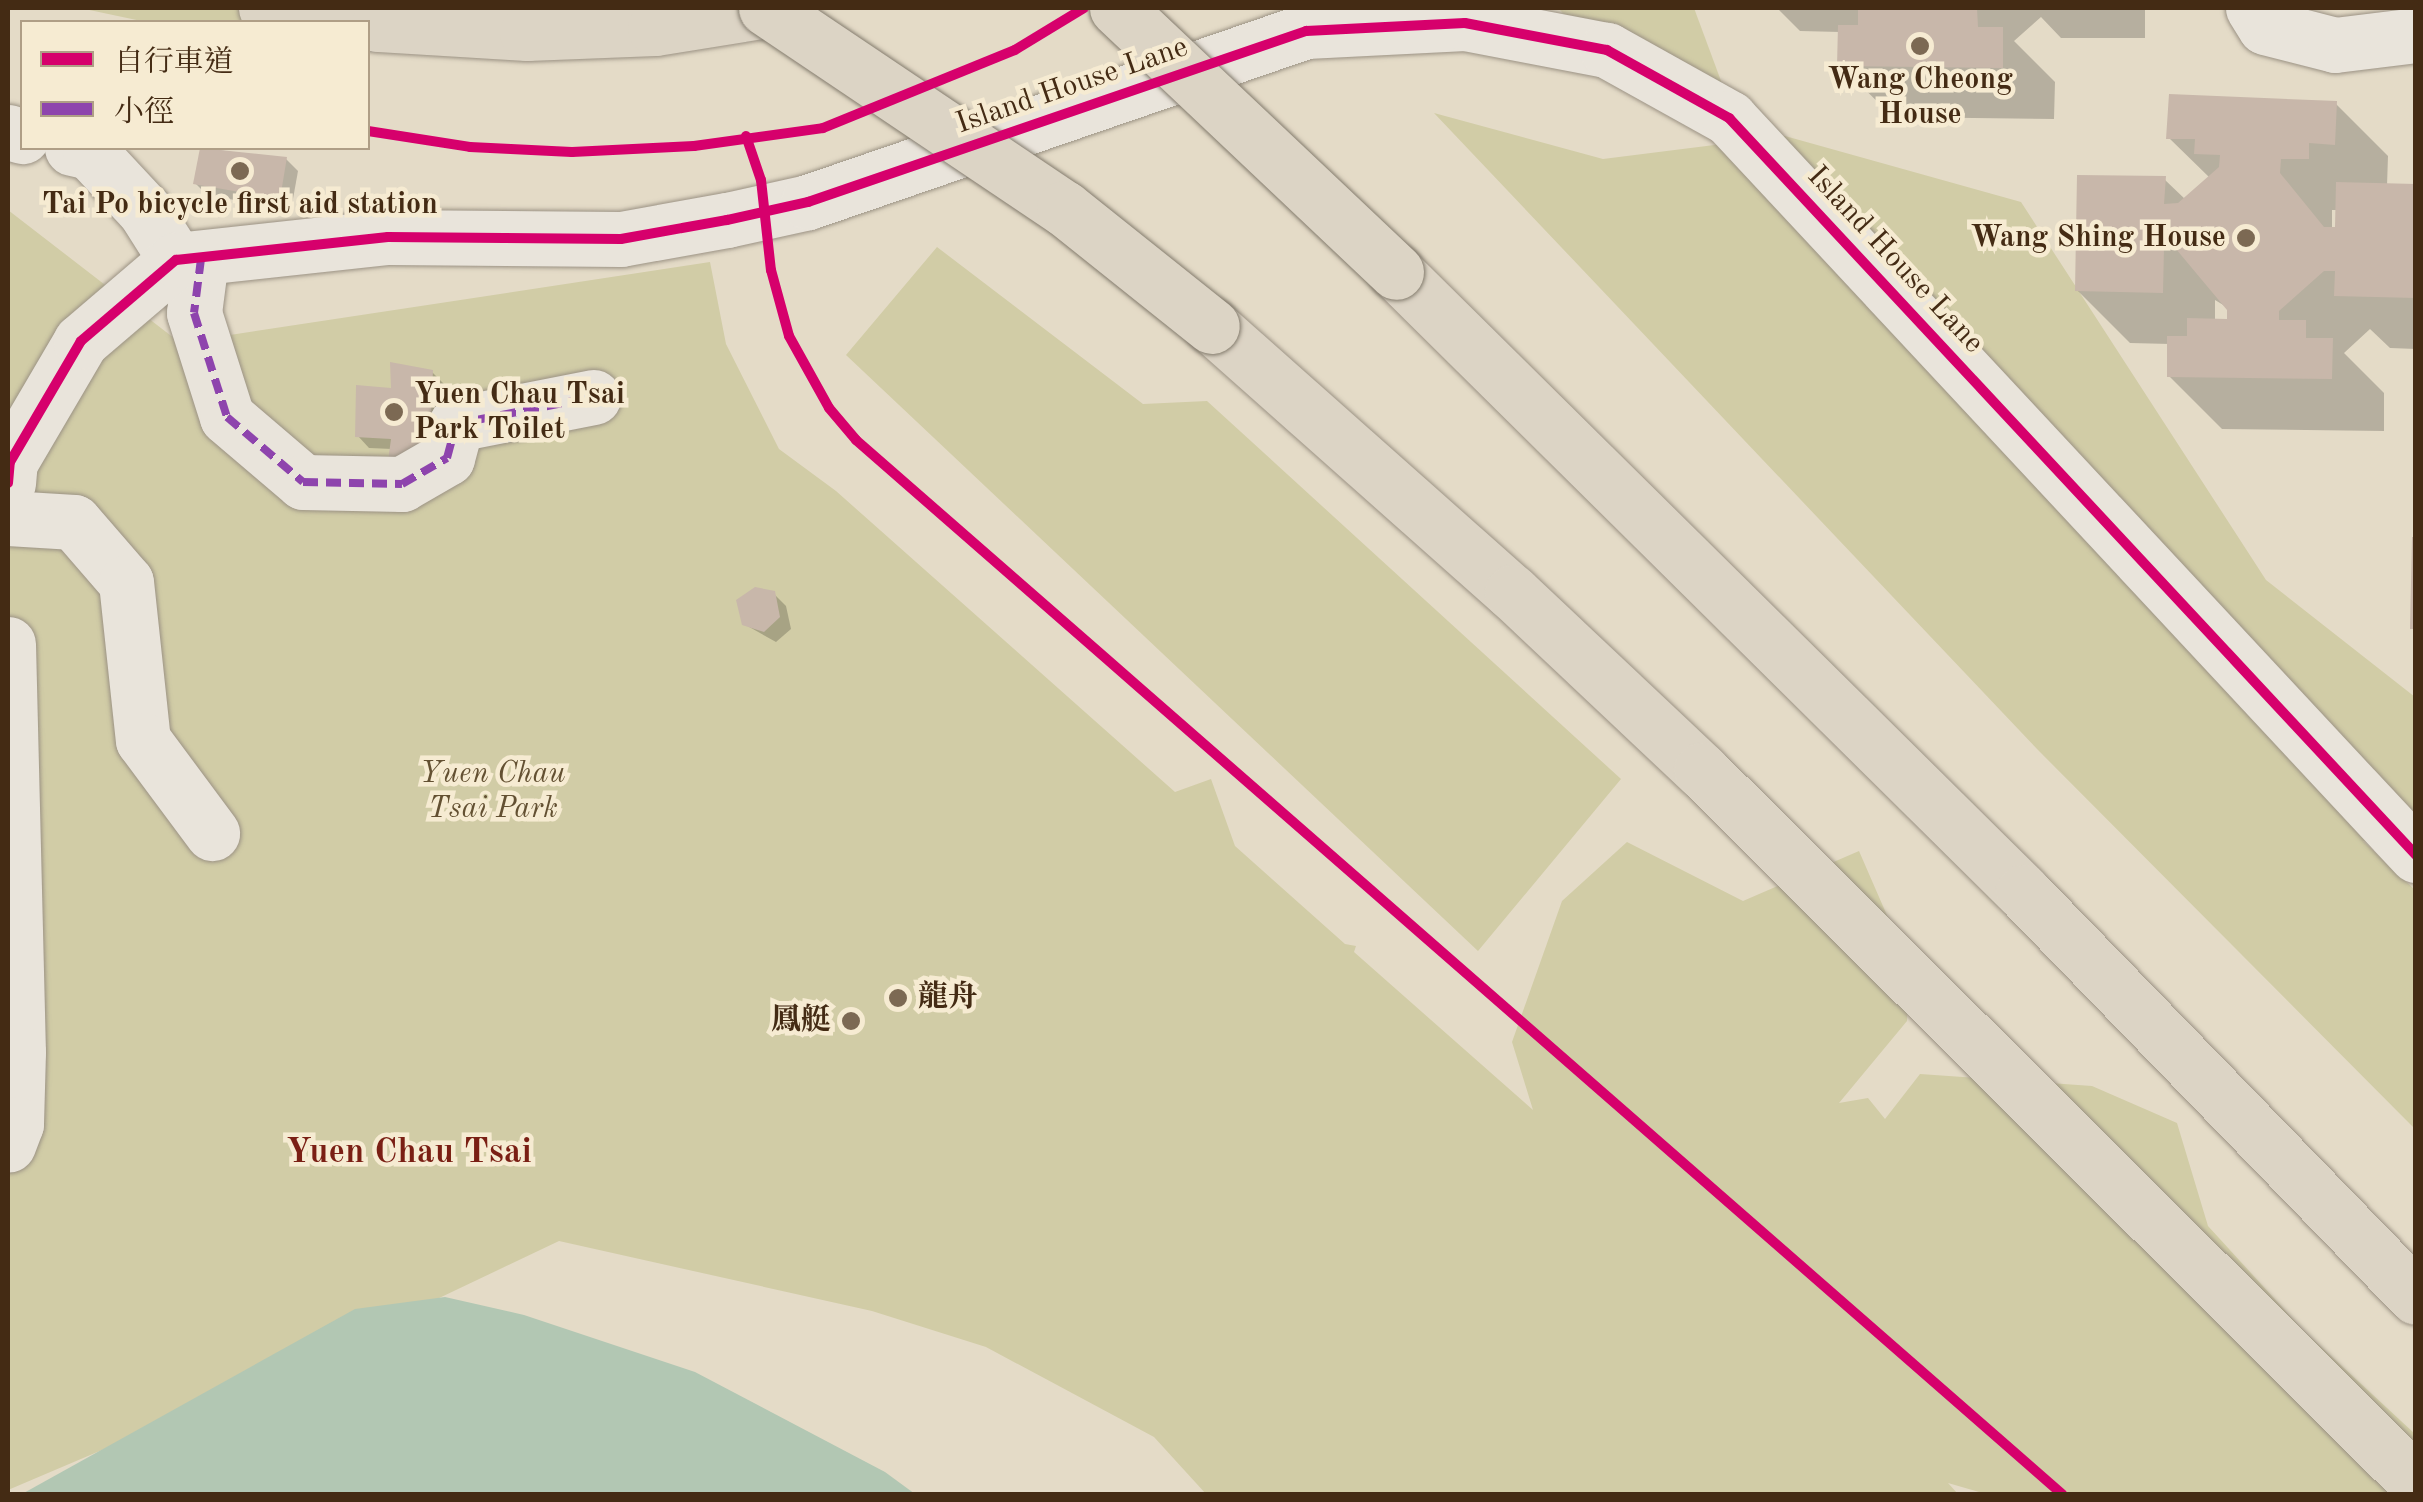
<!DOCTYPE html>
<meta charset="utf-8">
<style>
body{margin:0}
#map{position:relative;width:2423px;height:1502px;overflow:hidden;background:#e4dbc7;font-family:"Old Standard TT","Noto Serif TC",serif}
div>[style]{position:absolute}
.green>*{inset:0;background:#d1cca6}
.water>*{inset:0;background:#b2c7b3}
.shadow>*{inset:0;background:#0003}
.building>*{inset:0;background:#c8b7aa}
.roads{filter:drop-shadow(0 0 2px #9b9284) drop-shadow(0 0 2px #9b9284)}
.minor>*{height:55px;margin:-27.5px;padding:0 27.5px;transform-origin:27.5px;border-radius:27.5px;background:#e9e4db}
.highway>*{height:55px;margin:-27.5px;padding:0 27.5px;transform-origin:27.5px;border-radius:27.5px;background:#dcd4c5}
.bridges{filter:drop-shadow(0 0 2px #837b6d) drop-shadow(0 0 2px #837b6d)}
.highway-bridge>*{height:55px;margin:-27.5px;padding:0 27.5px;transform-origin:27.5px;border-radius:27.5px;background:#dcd4c5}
.quiet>*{height:8px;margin-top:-4px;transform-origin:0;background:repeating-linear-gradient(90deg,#8e44ad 0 15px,transparent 0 23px)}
.cycleway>*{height:10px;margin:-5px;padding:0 5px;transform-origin:5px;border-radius:5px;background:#d6006c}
.dots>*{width:28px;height:28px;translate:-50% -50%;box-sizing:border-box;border:5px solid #f6ebd2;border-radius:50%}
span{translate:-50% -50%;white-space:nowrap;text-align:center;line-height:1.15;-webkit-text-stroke:9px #f6ebd2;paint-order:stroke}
.poi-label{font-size:30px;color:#442b14;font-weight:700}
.right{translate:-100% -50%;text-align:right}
.left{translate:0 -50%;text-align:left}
.street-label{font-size:30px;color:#442b14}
.park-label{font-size:30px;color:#635032;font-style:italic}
.quarter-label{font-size:35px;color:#7a1f14;font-weight:700}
.frame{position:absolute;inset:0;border:10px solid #442b14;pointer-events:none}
.legend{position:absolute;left:20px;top:20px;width:350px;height:130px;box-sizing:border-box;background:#f6ebd2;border:2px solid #af9e86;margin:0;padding:12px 18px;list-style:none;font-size:30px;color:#442b14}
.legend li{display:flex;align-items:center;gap:20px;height:50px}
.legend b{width:50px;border:2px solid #af9e86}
</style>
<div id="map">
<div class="green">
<i style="clip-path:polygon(80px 8px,279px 8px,251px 22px,146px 22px)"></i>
<i style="clip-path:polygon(1558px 8px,1694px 8px,1724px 89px,1636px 89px)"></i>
<i style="clip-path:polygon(1434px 113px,1603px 159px,1785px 136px,2021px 202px,2266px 580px,2415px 697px,2415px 847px,2363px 841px,2415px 890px,2415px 1129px,2038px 750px)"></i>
<i style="clip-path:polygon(8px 210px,192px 352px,230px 335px,710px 262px,726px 344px,779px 449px,836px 491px,1175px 792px,1211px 779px,1235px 846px,1345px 944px,1356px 946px,1354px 952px,1533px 1110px,1512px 1042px,1562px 901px,1627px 842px,1743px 901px,1859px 851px,1909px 966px,1907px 1021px,1839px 1103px,1868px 1098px,1885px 1119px,1920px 1074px,2092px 1086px,2177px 1123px,2208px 1226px,2303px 1330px,2415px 1434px,2415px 1494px,1986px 1494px,1948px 1483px,1958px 1494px,1206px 1494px,1154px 1437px,986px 1347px,872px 1311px,559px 1241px,271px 1378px,8px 1490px)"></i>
<i style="clip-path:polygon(937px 247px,1143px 404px,1207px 401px,1621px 779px,1478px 951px,846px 355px)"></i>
</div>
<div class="water">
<i style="clip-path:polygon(445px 1297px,524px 1315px,695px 1372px,885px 1472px,915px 1494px,22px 1494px,355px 1309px)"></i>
</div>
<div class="shadow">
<i style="clip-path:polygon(1777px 8px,2145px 8px,2145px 38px,2061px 38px,2041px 17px,2014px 41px,2055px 82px,2054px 119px,1893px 117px,1840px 65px,1840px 32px,1800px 31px)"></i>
<i style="clip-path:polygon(evenodd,2336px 104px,2388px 156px,2387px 186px,2416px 186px,2416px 349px,2390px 348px,2370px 329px,2344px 353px,2384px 393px,2384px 431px,2222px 429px,2169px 376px,2170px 344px,2130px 343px,2077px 290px,2164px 179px,2186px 200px,2210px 178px,2169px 138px,2336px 104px,2332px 210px,2338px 210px,2338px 229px,2332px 229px,2332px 210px,2336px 104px,2215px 300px,2230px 309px,2230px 322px,2215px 321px,2215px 300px)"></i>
<i style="clip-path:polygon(202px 148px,286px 159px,298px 171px,291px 210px,207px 195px,195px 183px)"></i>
<i style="clip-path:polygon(432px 372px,444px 384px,440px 471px,392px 449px,369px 448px,358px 436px,393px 390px)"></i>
<i style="clip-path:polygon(774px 594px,786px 606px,791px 629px,776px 642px,744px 624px)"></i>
</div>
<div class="building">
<i style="clip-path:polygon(1858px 8px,1977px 8px,1978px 27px,2003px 27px,2003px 68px,1837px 66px,1838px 25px,1858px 25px)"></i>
<i style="clip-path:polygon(2169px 94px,2337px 101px,2335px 145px,2309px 143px,2309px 159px,2281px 159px,2280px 173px,2324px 227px,2335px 227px,2336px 182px,2416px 184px,2416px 298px,2334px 296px,2335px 271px,2324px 271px,2279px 311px,2279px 320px,2306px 320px,2306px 338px,2333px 338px,2332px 379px,2167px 377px,2167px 336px,2187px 336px,2187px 318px,2227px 319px,2227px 310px,2176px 249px,2164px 248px,2163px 293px,2075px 291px,2077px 175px,2166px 176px,2164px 204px,2178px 203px,2219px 167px,2220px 155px,2194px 154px,2195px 139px,2166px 139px)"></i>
<i style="clip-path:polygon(200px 148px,287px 157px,280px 199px,193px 184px)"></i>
<i style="clip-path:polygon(390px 362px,433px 370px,429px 460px,388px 461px,391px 439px,355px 437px,356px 385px,391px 388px)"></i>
<i style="clip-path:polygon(2412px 537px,2416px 537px,2416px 629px,2410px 629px)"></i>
<i style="clip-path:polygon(755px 587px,775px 591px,780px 617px,764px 632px,742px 625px,736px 600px)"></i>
</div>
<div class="roads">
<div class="minor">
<i style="left:2253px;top:8px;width:22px;rotate:58deg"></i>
<i style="left:2265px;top:27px;width:72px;rotate:14.4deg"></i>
<i style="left:2335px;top:45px;width:82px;rotate:-7deg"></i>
<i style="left:8px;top:132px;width:15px;rotate:16deg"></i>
<i style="left:72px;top:148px;width:18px;rotate:13deg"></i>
<i style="left:90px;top:152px;width:81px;rotate:47deg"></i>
<i style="left:145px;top:211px;width:58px;rotate:57.7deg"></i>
<i style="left:201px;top:259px;width:54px;rotate:97.4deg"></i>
<i style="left:194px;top:313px;width:109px;rotate:72.4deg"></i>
<i style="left:227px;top:417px;width:100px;rotate:40.5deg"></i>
<i style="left:303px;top:482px;width:99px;rotate:1.2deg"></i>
<i style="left:402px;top:484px;width:52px;rotate:-30deg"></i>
<i style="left:447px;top:458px;width:35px;rotate:-75deg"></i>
<i style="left:456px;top:424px;width:140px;rotate:-11.1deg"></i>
<i style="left:8px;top:483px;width:21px;rotate:-85deg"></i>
<i style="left:10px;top:462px;width:140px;rotate:-59.6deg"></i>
<i style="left:81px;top:341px;width:125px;rotate:-40.5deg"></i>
<i style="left:176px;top:260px;width:213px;rotate:-6.2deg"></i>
<i style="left:388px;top:237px;width:233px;rotate:0.5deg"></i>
<i style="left:621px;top:239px;width:108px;rotate:-10.2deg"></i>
<i style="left:727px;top:220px;width:83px;rotate:-12.5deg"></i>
<i style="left:808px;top:202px;width:527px;rotate:-18.95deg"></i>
<i style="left:1306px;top:31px;width:159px;rotate:-2.9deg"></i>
<i style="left:1465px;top:23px;width:145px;rotate:10.8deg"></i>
<i style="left:1607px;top:50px;width:140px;rotate:29.1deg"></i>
<i style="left:1729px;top:118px;width:1008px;rotate:47.01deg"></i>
<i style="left:8px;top:518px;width:66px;rotate:3.5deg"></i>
<i style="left:74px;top:522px;width:79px;rotate:49.1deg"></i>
<i style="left:126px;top:582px;width:159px;rotate:83.9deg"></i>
<i style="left:143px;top:740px;width:116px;rotate:53.4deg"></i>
<i style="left:8px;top:644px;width:408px;rotate:88.6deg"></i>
<i style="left:18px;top:1052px;width:72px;rotate:91.6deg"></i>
<i style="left:16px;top:1124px;width:22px;rotate:111deg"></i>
</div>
<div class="highway">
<i style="left:266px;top:8px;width:114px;rotate:8.1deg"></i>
<i style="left:379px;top:24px;width:148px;rotate:3.5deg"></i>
<i style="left:527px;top:33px;width:128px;rotate:-2.2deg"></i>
<i style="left:655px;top:28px;width:127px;rotate:-9.1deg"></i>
<i style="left:1396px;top:272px;width:882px;rotate:44.68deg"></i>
<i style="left:2023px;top:892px;width:564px;rotate:45.86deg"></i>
<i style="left:1212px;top:326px;width:401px;rotate:41.6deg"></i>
<i style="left:1512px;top:592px;width:260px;rotate:43.3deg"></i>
<i style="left:1701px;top:770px;width:1009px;rotate:44.88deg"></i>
</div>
</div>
<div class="bridges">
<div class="highway-bridge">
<i style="left:766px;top:8px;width:359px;rotate:33.9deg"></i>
<i style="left:1064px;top:208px;width:189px;rotate:38.6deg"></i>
<i style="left:1117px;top:8px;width:384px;rotate:43.4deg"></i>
</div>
</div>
<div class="quiet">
<i style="left:201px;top:259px;width:54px;rotate:97.4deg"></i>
<i style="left:194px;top:313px;width:109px;rotate:72.4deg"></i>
<i style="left:227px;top:417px;width:100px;rotate:40.5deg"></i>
<i style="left:303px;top:482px;width:99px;rotate:1.2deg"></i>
<i style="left:402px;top:484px;width:52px;rotate:-30deg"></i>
<i style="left:447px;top:458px;width:35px;rotate:-75deg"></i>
<i style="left:456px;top:424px;width:140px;rotate:-11.1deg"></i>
</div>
<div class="cycleway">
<i style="left:368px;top:131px;width:103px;rotate:8.9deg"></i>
<i style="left:470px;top:147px;width:102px;rotate:2.8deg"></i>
<i style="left:572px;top:152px;width:122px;rotate:-2.8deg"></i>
<i style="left:694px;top:146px;width:130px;rotate:-7.9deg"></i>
<i style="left:823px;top:128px;width:207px;rotate:-22.1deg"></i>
<i style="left:1015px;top:50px;width:81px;rotate:-31.3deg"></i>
<i style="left:746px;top:136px;width:46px;rotate:71.2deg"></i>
<i style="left:761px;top:180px;width:91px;rotate:83.7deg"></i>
<i style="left:771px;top:270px;width:68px;rotate:74.7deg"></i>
<i style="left:789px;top:336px;width:82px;rotate:60.9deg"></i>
<i style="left:829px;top:408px;width:42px;rotate:49.8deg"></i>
<i style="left:856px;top:440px;width:1602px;rotate:41.15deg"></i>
<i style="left:8px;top:483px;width:21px;rotate:-85deg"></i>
<i style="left:10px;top:462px;width:140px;rotate:-59.6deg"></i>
<i style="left:81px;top:341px;width:125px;rotate:-40.5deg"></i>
<i style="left:176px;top:260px;width:213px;rotate:-6.2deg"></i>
<i style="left:388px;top:237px;width:233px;rotate:0.5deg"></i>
<i style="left:621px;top:239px;width:108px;rotate:-10.2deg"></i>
<i style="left:727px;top:220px;width:83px;rotate:-12.5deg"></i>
<i style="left:808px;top:202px;width:527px;rotate:-18.95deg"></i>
<i style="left:1306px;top:31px;width:159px;rotate:-2.9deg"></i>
<i style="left:1465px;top:23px;width:145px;rotate:10.8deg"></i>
<i style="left:1607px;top:50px;width:140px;rotate:29.1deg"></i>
<i style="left:1729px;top:118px;width:1008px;rotate:47.01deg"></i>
</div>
<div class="dots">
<i style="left:1920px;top:46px;background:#7c6953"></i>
<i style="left:240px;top:171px;background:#7c6953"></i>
<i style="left:2246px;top:238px;background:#7c6953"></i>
<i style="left:394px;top:412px;background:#7c6953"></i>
<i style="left:898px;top:998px;background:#7c6953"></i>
<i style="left:851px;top:1021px;background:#7c6953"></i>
</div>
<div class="poi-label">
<span style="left:1920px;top:97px">Wang Cheong<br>House</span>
<span style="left:240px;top:205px">Tai Po bicycle first aid station</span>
<span class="right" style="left:2226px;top:238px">Wang Shing House</span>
<span class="left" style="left:414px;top:412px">Yuen Chau Tsai<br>Park Toilet</span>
<span class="left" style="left:918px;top:998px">龍舟</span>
<span class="right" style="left:831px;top:1021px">鳳艇</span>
</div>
<div class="street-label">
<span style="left:1072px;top:86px;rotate:-19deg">Island House Lane</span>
<span style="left:1895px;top:260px;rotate:47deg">Island House Lane</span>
</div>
<div class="park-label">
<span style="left:493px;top:791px">Yuen Chau<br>Tsai Park</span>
</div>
<div class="quarter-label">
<span style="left:409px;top:1153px">Yuen Chau Tsai</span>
</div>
<div class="frame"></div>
<ul class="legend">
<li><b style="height:12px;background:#d6006c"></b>自行車道</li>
<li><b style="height:12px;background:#8e44ad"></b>小徑</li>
</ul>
</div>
